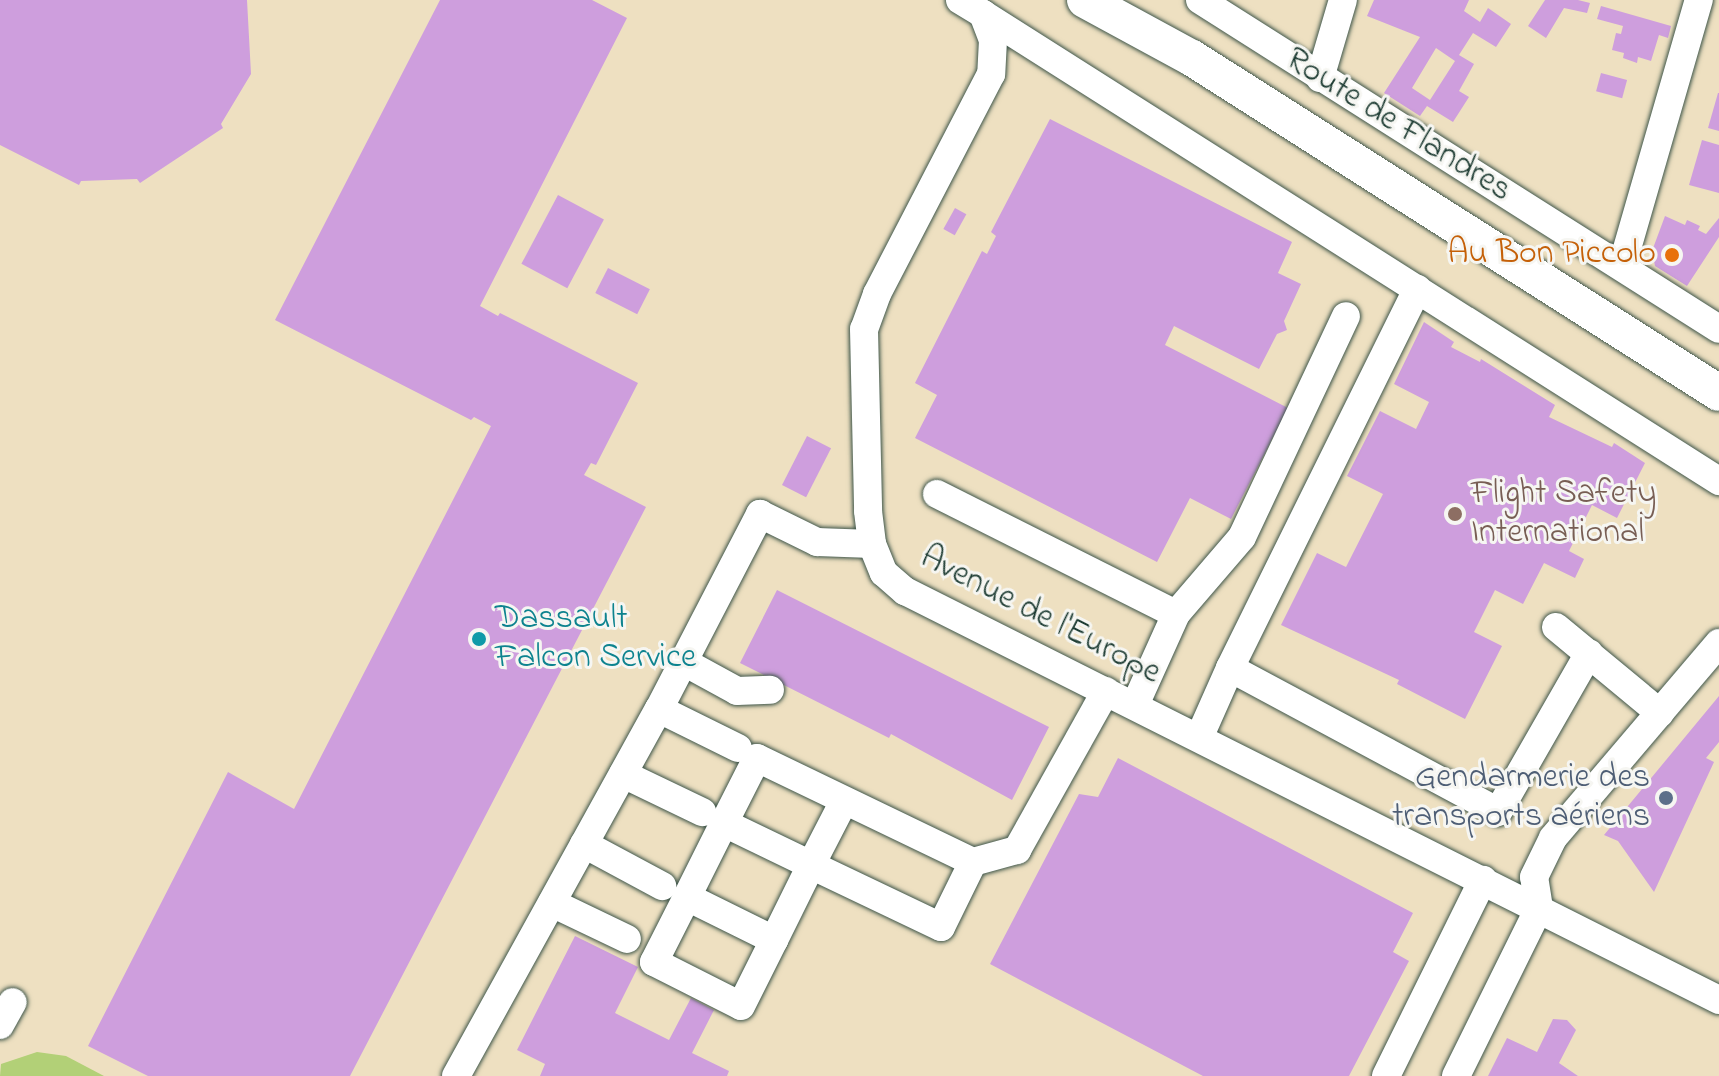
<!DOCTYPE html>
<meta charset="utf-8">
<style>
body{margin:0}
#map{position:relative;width:1719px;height:1076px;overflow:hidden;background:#eee0c1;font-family:"Indie Flower",sans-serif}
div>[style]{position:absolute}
.green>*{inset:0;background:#b2d077}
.building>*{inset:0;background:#ce9edd;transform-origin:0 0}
.roads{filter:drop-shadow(0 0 2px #3e5549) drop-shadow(0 0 2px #3e5549)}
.minor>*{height:28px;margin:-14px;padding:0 14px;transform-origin:14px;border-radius:14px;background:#fff}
.major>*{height:36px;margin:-18px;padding:0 18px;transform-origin:18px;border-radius:18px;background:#fff}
.dots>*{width:22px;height:22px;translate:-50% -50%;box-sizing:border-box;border:4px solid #f6f6f2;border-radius:50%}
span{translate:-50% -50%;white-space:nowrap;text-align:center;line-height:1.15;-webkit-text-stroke:6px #f6f6f2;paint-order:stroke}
.street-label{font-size:34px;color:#1f3d34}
.food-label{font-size:34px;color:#c56008}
.right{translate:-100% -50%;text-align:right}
.education-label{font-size:34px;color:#785e54}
.left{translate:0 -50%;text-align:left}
.culture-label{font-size:34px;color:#0d838f}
.service-label{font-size:34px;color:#4e5e75}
</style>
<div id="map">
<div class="green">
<i style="clip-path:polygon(37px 1052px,66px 1056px,104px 1076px,0 1076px,1px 1064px)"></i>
</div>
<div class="building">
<i style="clip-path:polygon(0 0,247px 0,251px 74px,221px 124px,223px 128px,140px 183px,137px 179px,81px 181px,79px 185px,0 145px)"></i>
<i style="clip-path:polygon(440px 0,592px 0,627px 18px,480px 306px,498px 316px,500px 313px,638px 383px,596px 465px,591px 463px,584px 475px,646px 507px,350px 1076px,148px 1076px,88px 1046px,228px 772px,294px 809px,491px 426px,474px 417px,471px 420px,275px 320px)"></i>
<i style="clip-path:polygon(evenodd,1374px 0,1469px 0,1464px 11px,1480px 22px,1488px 8px,1511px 24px,1496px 47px,1473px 33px,1459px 55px,1474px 64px,1459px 91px,1469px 97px,1453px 122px,1427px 106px,1420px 116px,1384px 93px,1420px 37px,1367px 16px,1374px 0,1436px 48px,1455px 61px,1430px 100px,1412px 88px,1436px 48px)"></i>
<i style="clip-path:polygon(1545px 0,1578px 0,1590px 3px,1587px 13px,1564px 8px,1546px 38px,1528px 26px)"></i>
<i style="clip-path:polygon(1601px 6px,1671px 26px,1668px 38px,1659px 35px,1651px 61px,1638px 57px,1637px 63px,1623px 58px,1624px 53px,1612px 50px,1616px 33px,1621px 34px,1623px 26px,1597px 19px)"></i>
<i style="left:1601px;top:73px;width:27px;height:19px;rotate:15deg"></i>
<i style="clip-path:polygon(1718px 93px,1719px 93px,1719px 131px,1708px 128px)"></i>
<i style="clip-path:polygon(1050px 119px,1292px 242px,1278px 273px,1301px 284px,1284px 321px,1287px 330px,1277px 334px,1259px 369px,1174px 326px,1165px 345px,1288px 408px,1231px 519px,1190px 498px,1157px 562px,915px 438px,937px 395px,915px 383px,982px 251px,987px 254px,996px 236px,991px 232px)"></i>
<i style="clip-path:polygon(1702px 140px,1719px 145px,1719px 193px,1689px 185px)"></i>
<i style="left:558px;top:195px;width:52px;height:78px;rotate:28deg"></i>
<i style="left:955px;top:208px;width:13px;height:24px;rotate:29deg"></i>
<i style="clip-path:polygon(1665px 216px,1685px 225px,1687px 220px,1700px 226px,1698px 230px,1706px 234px,1719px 218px,1719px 237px,1687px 286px,1655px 266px,1652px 251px)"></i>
<i style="left:608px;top:268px;width:47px;height:28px;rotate:27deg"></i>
<i style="clip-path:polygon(1424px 322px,1454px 342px,1451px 347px,1480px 362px,1481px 359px,1555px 405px,1549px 417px,1612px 447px,1614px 443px,1645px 463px,1617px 518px,1592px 505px,1569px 551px,1584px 559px,1575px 578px,1544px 563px,1523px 604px,1495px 590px,1474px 632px,1502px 646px,1465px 719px,1397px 684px,1399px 680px,1281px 625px,1317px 553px,1346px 567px,1383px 494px,1347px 476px,1380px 411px,1416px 429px,1429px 402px,1394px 384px)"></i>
<i style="left:807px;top:436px;width:27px;height:55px;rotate:27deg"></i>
<i style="clip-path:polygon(777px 590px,1049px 727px,1012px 800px,891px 734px,889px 738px,740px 663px)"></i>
<i style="clip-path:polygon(1719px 696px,1719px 742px,1706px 758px,1714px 762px,1654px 892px,1618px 841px,1604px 835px)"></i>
<i style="clip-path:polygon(1118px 758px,1413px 913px,1393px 952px,1409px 961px,1349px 1076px,1203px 1076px,990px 964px,1079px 794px,1098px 797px)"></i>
<i style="clip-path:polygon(575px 936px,638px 967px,615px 1013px,669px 1040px,691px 998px,714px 1010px,692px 1053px,729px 1071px,727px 1076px,540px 1076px,545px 1064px,517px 1050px)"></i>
<i style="clip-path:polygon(1553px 1019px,1567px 1020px,1576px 1030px,1559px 1063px,1578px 1076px,1488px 1076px,1507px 1038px,1537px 1052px)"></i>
</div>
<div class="roads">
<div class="minor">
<i style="left:960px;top:0;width:27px;rotate:31deg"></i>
<i style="left:983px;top:14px;width:28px;rotate:69deg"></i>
<i style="left:993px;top:40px;width:34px;rotate:93deg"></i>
<i style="left:991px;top:74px;width:248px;rotate:117.4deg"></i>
<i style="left:877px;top:294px;width:37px;rotate:110deg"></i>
<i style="left:864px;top:329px;width:182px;rotate:88.7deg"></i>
<i style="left:868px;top:511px;width:33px;rotate:83deg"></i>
<i style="left:872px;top:544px;width:31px;rotate:68deg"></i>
<i style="left:884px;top:573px;width:28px;rotate:41deg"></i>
<i style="left:905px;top:591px;width:911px;rotate:26.68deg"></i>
<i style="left:1200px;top:0;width:614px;rotate:32.37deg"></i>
<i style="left:983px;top:14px;width:872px;rotate:32.4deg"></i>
<i style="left:1320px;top:78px;width:81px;rotate:-73.6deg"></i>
<i style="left:1622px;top:266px;width:277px;rotate:-73.9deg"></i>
<i style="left:937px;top:494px;width:267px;rotate:26.7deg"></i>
<i style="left:1556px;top:627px;width:135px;rotate:39.6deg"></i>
<i style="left:684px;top:662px;width:60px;rotate:28.7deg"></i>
<i style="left:737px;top:691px;width:33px;rotate:-2deg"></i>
<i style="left:1230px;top:668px;width:304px;rotate:28.2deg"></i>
<i style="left:1498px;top:812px;width:183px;rotate:-60.2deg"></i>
<i style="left:1135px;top:705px;width:100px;rotate:-65.7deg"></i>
<i style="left:1176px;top:614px;width:101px;rotate:-49.4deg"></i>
<i style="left:1242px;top:537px;width:244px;rotate:-64.8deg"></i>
<i style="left:659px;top:709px;width:88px;rotate:26.3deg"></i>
<i style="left:1199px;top:738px;width:77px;rotate:-66.1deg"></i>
<i style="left:1230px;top:668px;width:423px;rotate:-63.7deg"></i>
<i style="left:623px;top:774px;width:88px;rotate:25.7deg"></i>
<i style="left:724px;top:823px;width:97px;rotate:25.8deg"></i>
<i style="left:811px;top:865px;width:144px;rotate:25.5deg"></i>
<i style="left:941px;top:927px;width:72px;rotate:-63.8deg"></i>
<i style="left:973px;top:862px;width:240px;rotate:-154.3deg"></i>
<i style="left:757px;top:758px;width:73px;rotate:116.9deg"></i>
<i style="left:724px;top:823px;width:83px;rotate:116.6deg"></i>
<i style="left:687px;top:897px;width:97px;rotate:26.3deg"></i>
<i style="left:774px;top:940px;width:84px;rotate:-63.7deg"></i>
<i style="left:811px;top:865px;width:72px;rotate:-62.7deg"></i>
<i style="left:584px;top:844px;width:89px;rotate:28.3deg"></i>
<i style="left:973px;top:862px;width:46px;rotate:-15.3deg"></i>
<i style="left:1017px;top:850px;width:182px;rotate:-60.8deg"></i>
<i style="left:687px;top:897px;width:73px;rotate:116.9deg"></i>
<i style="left:654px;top:962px;width:97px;rotate:26.8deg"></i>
<i style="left:741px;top:1006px;width:74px;rotate:-63.4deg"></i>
<i style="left:552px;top:903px;width:83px;rotate:25.6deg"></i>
<i style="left:0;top:1025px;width:26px;rotate:-61deg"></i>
<i style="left:456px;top:1076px;width:419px;rotate:-61.1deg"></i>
<i style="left:659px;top:709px;width:220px;rotate:-62.6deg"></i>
<i style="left:760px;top:514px;width:64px;rotate:26.2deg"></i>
<i style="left:817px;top:542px;width:55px;rotate:2.1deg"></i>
<i style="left:1386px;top:1076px;width:219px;rotate:-63.7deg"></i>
<i style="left:1456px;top:1076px;width:187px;rotate:-63.7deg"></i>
<i style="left:1539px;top:908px;width:31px;rotate:-99deg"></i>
<i style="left:1534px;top:877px;width:43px;rotate:-64deg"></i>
<i style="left:1553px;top:838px;width:256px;rotate:-49.6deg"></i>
</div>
<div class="major">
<i style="left:1085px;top:0;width:122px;rotate:28.5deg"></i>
<i style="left:1192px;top:58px;width:624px;rotate:32.44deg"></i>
</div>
</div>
<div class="dots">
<i style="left:1672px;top:255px;background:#e8710a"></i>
<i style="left:1455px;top:514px;background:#8d6e63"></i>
<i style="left:479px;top:639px;background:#0f9aa8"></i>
<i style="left:1666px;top:798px;background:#5c6f8a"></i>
</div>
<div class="street-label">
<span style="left:1398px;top:126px;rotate:32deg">Route de Flandres</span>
<span style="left:1040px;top:616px;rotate:27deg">Avenue de l'Europe</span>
</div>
<div class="food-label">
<span class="right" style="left:1656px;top:255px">Au Bon Piccolo</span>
</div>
<div class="education-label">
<span class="left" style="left:1471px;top:514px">Flight Safety<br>International</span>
</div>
<div class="culture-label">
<span class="left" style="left:495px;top:639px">Dassault<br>Falcon Service</span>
</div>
<div class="service-label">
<span class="right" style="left:1650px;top:798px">Gendarmerie des<br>transports aériens</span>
</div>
</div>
